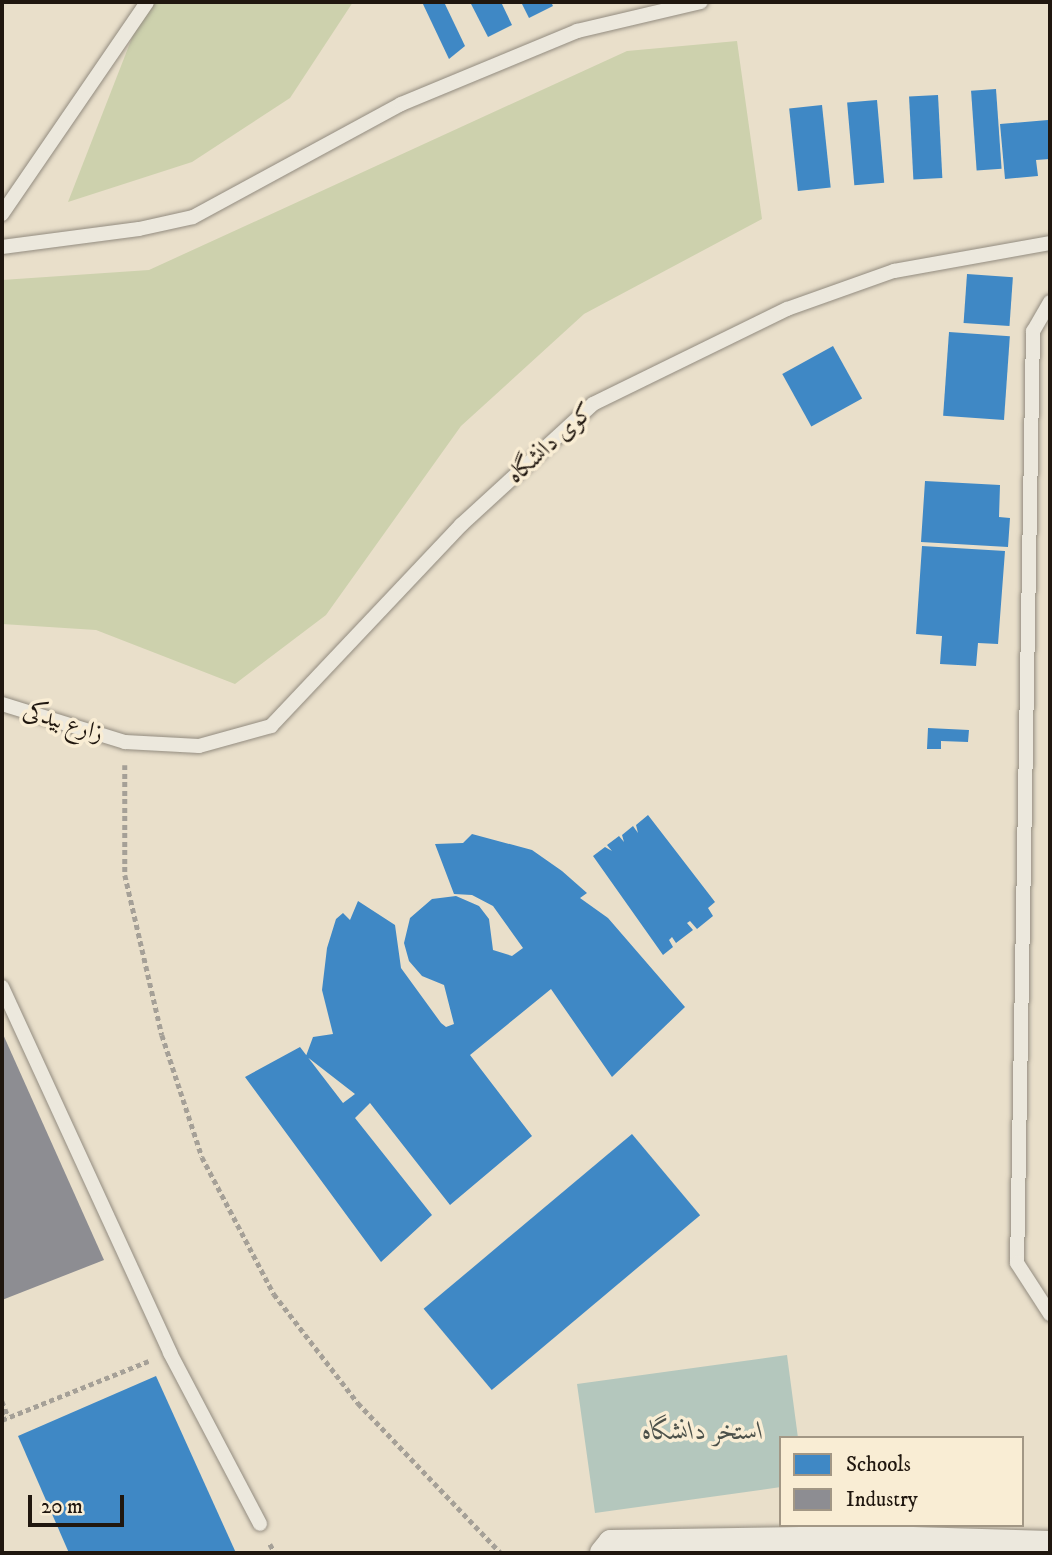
<!DOCTYPE html>
<meta charset="utf-8">
<style>
body{margin:0}
#map{position:relative;width:1052px;height:1555px;overflow:hidden;background:#e9dfca;font-family:"IM FELL DW Pica",Amiri,serif}
div>[style]{position:absolute}
.green>*{inset:0;background:#cdd1ad}
.water>*{inset:0;background:#b4c7bd}
.schools>*{inset:0;background:#3f88c5;transform-origin:0 0}
.industry>*{inset:0;background:#8d8d92}
.path>*{height:4.5px;margin-top:-2.25px;transform-origin:0;background:repeating-linear-gradient(90deg,#a5a097 0 5px,transparent 0 8.5px)}
.roads{filter:drop-shadow(0 0 2px #938c80) drop-shadow(0 0 2px #938c80)}
.lane>*{height:14px;margin:-7px;padding:0 7px;transform-origin:7px;border-radius:7px;background:#ece8dd}
.street>*{height:26px;margin:-13px;padding:0 13px;transform-origin:13px;border-radius:13px;background:#ece8dd}
span{translate:-50% -50%;white-space:nowrap;text-align:center;line-height:1.15;-webkit-text-stroke:7px #f9edd4;paint-order:stroke}
.street-label{font-size:24px;color:#20170f}
.water-label{font-size:26px;color:#4c514a;font-style:italic}
.frame{position:absolute;inset:0;border:4px solid #20170f;pointer-events:none}
.legend{position:absolute;left:779px;top:1436px;width:245px;height:91px;box-sizing:border-box;background:#f9edd4;border:2px solid #a29785;margin:0;padding:9px 12px;list-style:none;font-size:21px;color:#20170f}
.legend li{display:flex;align-items:center;gap:14px;height:35px}
.legend b{width:35px;border:2px solid #a29785}
.scale{position:absolute;left:28px;top:1495px;width:96px;height:32px;box-sizing:border-box;border:4px solid #20170f;border-top:0;padding-left:9px;font-size:21px;line-height:24px;white-space:nowrap;color:#20170f;-webkit-text-stroke:5px #f9edd4;paint-order:stroke}
</style>
<div id="map">
<div class="green">
<i style="clip-path:polygon(150px 2px,353px 2px,290px 98px,192px 162px,68px 202px,144px 7px)"></i>
<i style="clip-path:polygon(737px 41px,762px 219px,584px 314px,461px 426px,326px 615px,235px 684px,96px 630px,2px 624px,2px 280px,149px 270px,627px 51px)"></i>
</div>
<div class="water">
<i style="clip-path:polygon(787px 1355px,798px 1438px,781px 1438px,781px 1487px,595px 1513px,577px 1384px)"></i>
</div>
<div class="schools">
<i style="clip-path:polygon(422px 2px,444px 2px,465px 46px,449px 59px)"></i>
<i style="clip-path:polygon(470px 2px,501px 2px,512px 25px,488px 37px)"></i>
<i style="clip-path:polygon(521px 2px,551px 2px,553px 6px,529px 18px)"></i>
<i style="left:996px;top:89px;width:80px;height:25px;rotate:86deg"></i>
<i style="left:938px;top:95px;width:83px;height:29px;rotate:87deg"></i>
<i style="left:877px;top:100px;width:83px;height:30px;rotate:85deg"></i>
<i style="left:822px;top:105px;width:83px;height:33px;rotate:84deg"></i>
<i style="clip-path:polygon(1048px 120px,1050px 159px,1036px 160px,1038px 176px,1005px 179px,1000px 124px)"></i>
<i style="left:967px;top:274px;width:46px;height:49px;rotate:4deg"></i>
<i style="left:949px;top:332px;width:61px;height:84px;rotate:4deg"></i>
<i style="left:833px;top:346px;width:60px;height:58px;rotate:61deg"></i>
<i style="clip-path:polygon(925px 481px,1000px 485px,999px 517px,1010px 518px,1008px 547px,921px 542px)"></i>
<i style="clip-path:polygon(922px 546px,1005px 551px,998px 644px,978px 643px,976px 666px,940px 664px,942px 636px,916px 634px)"></i>
<i style="clip-path:polygon(928px 728px,969px 730px,968px 742px,941px 741px,941px 749px,927px 749px)"></i>
<i style="clip-path:polygon(648px 815px,715px 902px,708px 908px,713px 916px,697px 929px,690px 921px,687px 923px,693px 930px,676px 943px,672px 937px,669px 940px,673px 947px,663px 955px,593px 856px,605px 847px,612px 851px,607px 845px,619px 836px,624px 842px,622px 835px,633px 826px,638px 833px,636px 825px)"></i>
<i style="clip-path:polygon(472px 834px,532px 850px,562px 871px,587px 893px,580px 898px,608px 918px,685px 1007px,612px 1077px,551px 989px,470px 1055px,532px 1136px,450px 1205px,370px 1103px,355px 1118px,432px 1215px,381px 1262px,245px 1077px,300px 1047px,343px 1103px,355px 1094px,306px 1056px,313px 1037px,333px 1034px,322px 990px,327px 948px,336px 919px,343px 913px,350px 920px,358px 901px,395px 925px,401px 968px,441px 1023px,446px 1027px,454px 1024px,444px 985px,422px 976px,409px 961px,404px 943px,410px 918px,432px 899px,456px 896px,479px 906px,489px 919px,493px 950px,512px 956px,523px 948px,493px 906px,472px 895px,454px 894px,435px 844px,463px 843px)"></i>
<i style="left:632px;top:1134px;width:106px;height:272px;rotate:50deg"></i>
<i style="clip-path:polygon(156px 1376px,236px 1553px,69px 1553px,18px 1436px)"></i>
</div>
<div class="industry">
<i style="clip-path:polygon(2px 1032px,104px 1260px,2px 1300px)"></i>
</div>
<div class="path">
<i style="left:125px;top:765px;width:110px;rotate:90deg"></i>
<i style="left:125px;top:875px;width:164px;rotate:77deg"></i>
<i style="left:162px;top:1035px;width:128px;rotate:71.8deg"></i>
<i style="left:202px;top:1157px;width:155px;rotate:62.3deg"></i>
<i style="left:274px;top:1294px;width:138px;rotate:52.4deg"></i>
<i style="left:358px;top:1403px;width:207px;rotate:46.4deg"></i>
<i style="left:2px;top:1401px;width:17px;rotate:69deg"></i>
<i style="left:2px;top:1420px;width:158px;rotate:-21.9deg"></i>
<i style="left:270px;top:1544px;width:10px;rotate:61deg"></i>
</div>
<div class="roads">
<div class="lane">
<i style="left:2px;top:214px;width:257px;rotate:-55.6deg"></i>
<i style="left:2px;top:247px;width:138px;rotate:-7.5deg"></i>
<i style="left:139px;top:229px;width:55px;rotate:-12.5deg"></i>
<i style="left:193px;top:217px;width:237px;rotate:-28.5deg"></i>
<i style="left:401px;top:104px;width:191px;rotate:-22.5deg"></i>
<i style="left:577px;top:31px;width:127px;rotate:-13.2deg"></i>
<i style="left:1050px;top:302px;width:34px;rotate:120deg"></i>
<i style="left:1033px;top:331px;width:932px;rotate:90.98deg"></i>
<i style="left:1017px;top:1263px;width:61px;rotate:57.1deg"></i>
<i style="left:2px;top:704px;width:129px;rotate:17.2deg"></i>
<i style="left:125px;top:742px;width:74px;rotate:3.1deg"></i>
<i style="left:199px;top:746px;width:75px;rotate:-15.5deg"></i>
<i style="left:271px;top:726px;width:277px;rotate:-46.6deg"></i>
<i style="left:461px;top:525px;width:179px;rotate:-42.5deg"></i>
<i style="left:593px;top:404px;width:216px;rotate:-26.1deg"></i>
<i style="left:787px;top:309px;width:114px;rotate:-19.6deg"></i>
<i style="left:894px;top:271px;width:158px;rotate:-10.2deg"></i>
<i style="left:2px;top:987px;width:403px;rotate:65.3deg"></i>
<i style="left:170px;top:1353px;width:193px;rotate:62.2deg"></i>
</div>
<div class="street">
<i style="left:603px;top:1553px;width:13px;rotate:-51deg"></i>
<i style="left:611px;top:1543px;width:268px;rotate:-0.9deg"></i>
<i style="left:879px;top:1539px;width:171px;rotate:1.7deg"></i>
</div>
</div>
<div class="street-label">
<span style="left:551px;top:444px;rotate:-42deg">کوی دانشگاه</span>
<span style="left:63px;top:723px;rotate:17deg">زارع بیدکی</span>
</div>
<div class="water-label">
<span style="left:703px;top:1432px">استخر دانشگاه</span>
</div>
<div class="frame"></div>
<ul class="legend">
<li><b style="height:19px;background:#3f88c5"></b>Schools</li>
<li><b style="height:19px;background:#8d8d92"></b>Industry</li>
</ul>
<div class="scale">20 m</div>
</div>
